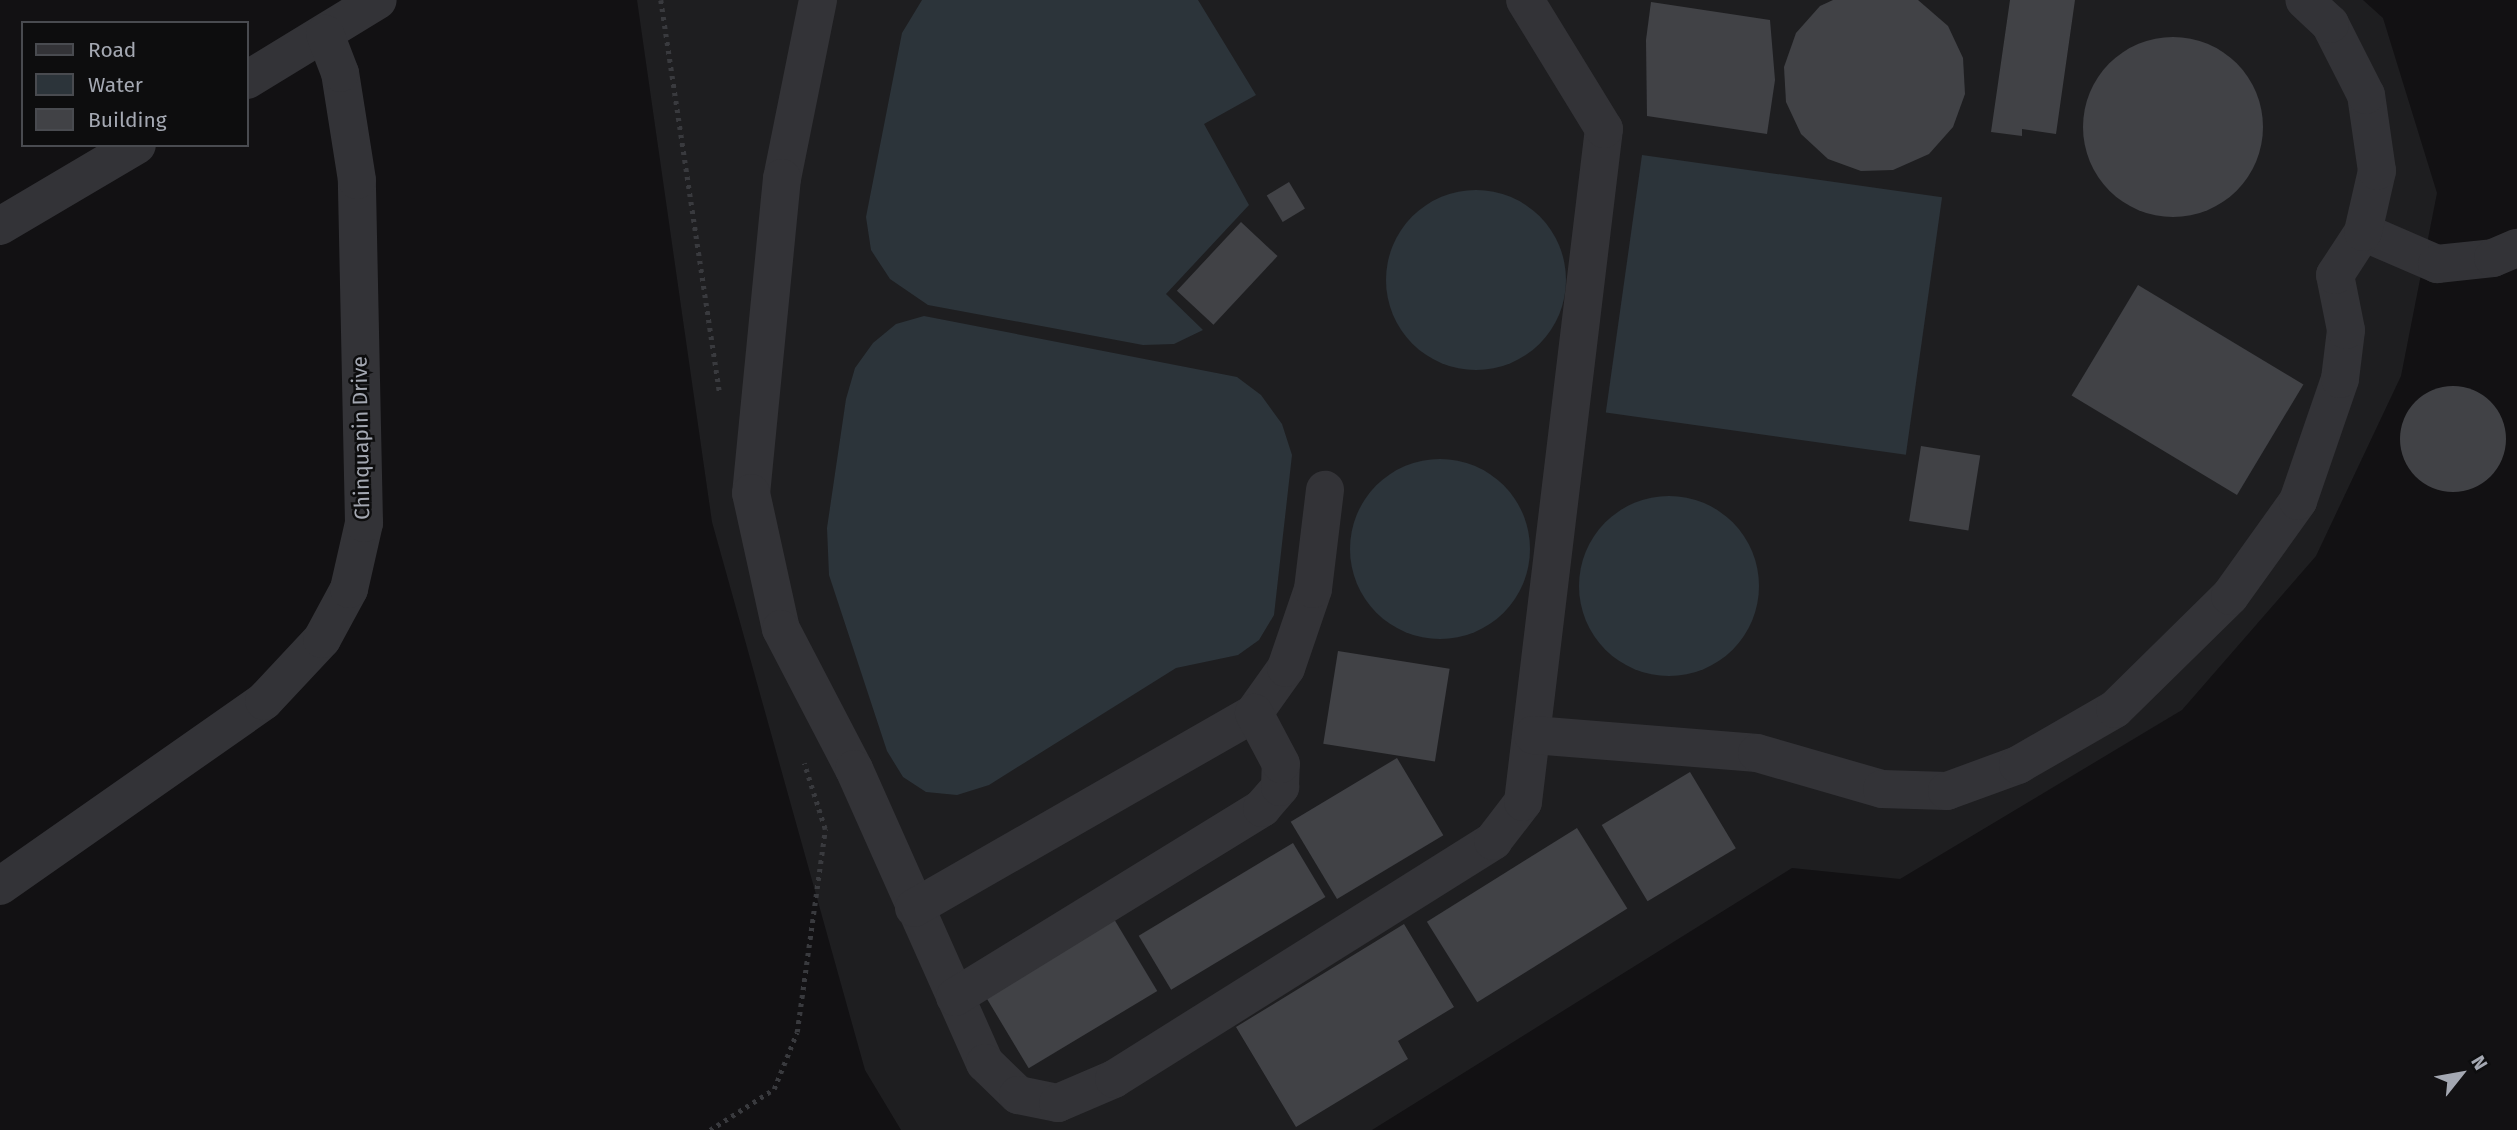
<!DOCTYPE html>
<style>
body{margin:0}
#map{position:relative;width:2517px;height:1130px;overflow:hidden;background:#121113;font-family:"Fira Sans",sans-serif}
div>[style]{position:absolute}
.built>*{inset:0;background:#1e1e20}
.water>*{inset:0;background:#2c343a;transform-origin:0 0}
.round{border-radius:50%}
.building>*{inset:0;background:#414246;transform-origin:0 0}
.path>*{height:4.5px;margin-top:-2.25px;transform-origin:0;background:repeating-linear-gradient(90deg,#393a3e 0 3.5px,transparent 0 8.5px)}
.minor>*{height:38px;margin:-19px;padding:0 19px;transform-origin:19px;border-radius:19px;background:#333337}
span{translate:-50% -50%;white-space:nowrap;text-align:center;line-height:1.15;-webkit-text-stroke:5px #0d0d0e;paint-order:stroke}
.street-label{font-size:21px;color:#a4a8b2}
.legend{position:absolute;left:21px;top:21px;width:228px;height:126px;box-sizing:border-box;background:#0d0d0e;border:2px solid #494b50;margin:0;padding:9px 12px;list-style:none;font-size:21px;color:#a4a8b2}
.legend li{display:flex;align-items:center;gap:14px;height:35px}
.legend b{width:35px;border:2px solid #494b50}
.north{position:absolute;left:2426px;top:1039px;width:70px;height:70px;-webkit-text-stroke:5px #0d0d0e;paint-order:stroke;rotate:59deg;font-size:19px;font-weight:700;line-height:28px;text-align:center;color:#a4a8b2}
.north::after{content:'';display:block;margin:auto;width:24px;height:32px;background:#a4a8b2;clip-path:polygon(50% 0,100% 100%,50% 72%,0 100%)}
</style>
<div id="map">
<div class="built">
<i style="clip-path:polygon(637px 0,2363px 0,2383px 18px,2437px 193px,2401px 376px,2316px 556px,2182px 710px,1900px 879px,1792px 868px,1372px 1130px,901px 1130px,865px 1070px,712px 522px)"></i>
</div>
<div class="water">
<i style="clip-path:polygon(922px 0,1198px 0,1256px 95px,1204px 124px,1249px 205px,1166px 294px,1203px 330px,1174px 344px,1143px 345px,928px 305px,890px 279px,871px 250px,866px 217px,902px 33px)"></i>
<i style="left:1642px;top:155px;width:303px;height:260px;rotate:8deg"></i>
<i class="round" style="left:1386px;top:190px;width:180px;height:180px"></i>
<i style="clip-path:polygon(924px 316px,1237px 377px,1261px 395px,1282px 424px,1292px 455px,1274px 615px,1259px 640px,1238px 655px,1176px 668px,989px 785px,957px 795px,926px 792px,903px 777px,887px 751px,829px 575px,827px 528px,846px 399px,855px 368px,873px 343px,896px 324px)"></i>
<i class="round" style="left:1350px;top:459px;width:180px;height:180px"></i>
<i class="round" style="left:1579px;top:496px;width:180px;height:180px"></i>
</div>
<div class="building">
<i style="clip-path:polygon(1833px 0,1918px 0,1948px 26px,1963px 58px,1965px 94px,1953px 127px,1929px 154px,1893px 170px,1861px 171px,1828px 159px,1801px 134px,1786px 102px,1784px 67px,1796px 33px,1820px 6px)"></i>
<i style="clip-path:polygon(2010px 0,2075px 0,2056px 134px,2022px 129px,2022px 136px,1991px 132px)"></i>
<i style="clip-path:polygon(1651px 2px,1770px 20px,1775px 80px,1767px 134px,1647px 116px,1646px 40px)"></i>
<i class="round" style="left:2083px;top:37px;width:180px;height:180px"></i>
<i style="left:1289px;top:182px;width:31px;height:26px;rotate:59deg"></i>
<i style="left:1241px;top:222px;width:50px;height:94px;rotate:43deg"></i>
<i style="left:2138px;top:285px;width:193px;height:129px;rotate:31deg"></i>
<i class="round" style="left:2400px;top:386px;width:106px;height:106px"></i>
<i style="left:1921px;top:446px;width:60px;height:76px;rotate:9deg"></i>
<i style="left:1338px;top:651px;width:113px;height:94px;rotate:9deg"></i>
<i style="left:1397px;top:758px;width:90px;height:124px;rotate:59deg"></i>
<i style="left:1690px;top:772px;width:89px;height:103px;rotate:59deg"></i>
<i style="left:1577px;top:828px;width:95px;height:177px;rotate:58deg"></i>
<i style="left:1293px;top:843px;width:63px;height:180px;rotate:59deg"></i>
<i style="left:1114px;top:919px;width:84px;height:150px;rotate:59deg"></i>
<i style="clip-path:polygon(1404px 924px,1454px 1007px,1398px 1041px,1408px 1059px,1296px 1127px,1236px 1027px)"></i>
</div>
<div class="path">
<i style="left:661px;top:0;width:398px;rotate:81.5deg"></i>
<i style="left:710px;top:1130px;width:76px;rotate:-32.6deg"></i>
<i style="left:774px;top:1089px;width:61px;rotate:-68deg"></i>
<i style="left:797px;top:1032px;width:205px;rotate:-82.1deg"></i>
<i style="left:825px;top:829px;width:69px;rotate:-107.7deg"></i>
</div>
<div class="minor">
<i style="left:818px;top:0;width:182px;rotate:101.4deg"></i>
<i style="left:782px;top:178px;width:317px;rotate:95.6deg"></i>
<i style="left:751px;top:493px;width:139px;rotate:77.6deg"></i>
<i style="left:781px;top:629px;width:158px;rotate:62.5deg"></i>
<i style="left:854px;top:769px;width:322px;rotate:66deg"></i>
<i style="left:985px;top:1063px;width:46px;rotate:44.1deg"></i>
<i style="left:1018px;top:1095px;width:41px;rotate:11.3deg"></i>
<i style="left:1058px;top:1103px;width:61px;rotate:-23.2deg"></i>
<i style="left:1114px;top:1079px;width:448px;rotate:-32.1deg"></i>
<i style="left:1493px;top:841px;width:49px;rotate:-52.4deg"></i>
<i style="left:1523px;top:802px;width:678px;rotate:-83.14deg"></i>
<i style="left:1604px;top:129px;width:151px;rotate:-121.5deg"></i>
<i style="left:247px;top:80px;width:153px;rotate:-31.4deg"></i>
<i style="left:0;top:226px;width:159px;rotate:-30.6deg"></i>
<i style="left:2363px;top:232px;width:81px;rotate:23.4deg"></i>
<i style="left:2437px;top:264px;width:56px;rotate:-6.1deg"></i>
<i style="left:2493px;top:258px;width:26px;rotate:-23deg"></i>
<i style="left:1533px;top:735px;width:225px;rotate:4.6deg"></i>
<i style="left:1757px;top:753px;width:130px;rotate:16.1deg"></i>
<i style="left:1882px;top:789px;width:65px;rotate:1.8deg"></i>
<i style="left:1947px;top:791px;width:76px;rotate:-20.1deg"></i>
<i style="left:2018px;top:765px;width:112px;rotate:-30deg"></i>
<i style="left:2115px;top:709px;width:161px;rotate:-44.5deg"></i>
<i style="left:2230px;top:596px;width:117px;rotate:-54.4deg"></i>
<i style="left:2298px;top:501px;width:129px;rotate:-71deg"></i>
<i style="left:2340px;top:379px;width:49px;rotate:-83deg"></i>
<i style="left:2346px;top:330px;width:56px;rotate:-101.3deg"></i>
<i style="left:2335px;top:275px;width:51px;rotate:-56.9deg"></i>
<i style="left:2363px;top:232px;width:63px;rotate:-77.1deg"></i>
<i style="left:2377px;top:171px;width:77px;rotate:-98.2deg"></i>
<i style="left:2366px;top:95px;width:80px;rotate:-116.9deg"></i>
<i style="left:2330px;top:24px;width:35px;rotate:-137deg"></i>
<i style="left:0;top:886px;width:322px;rotate:-35deg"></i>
<i style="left:264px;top:701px;width:85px;rotate:-46.9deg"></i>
<i style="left:322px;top:639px;width:57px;rotate:-61.6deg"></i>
<i style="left:349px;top:589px;width:68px;rotate:-77.2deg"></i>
<i style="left:364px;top:523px;width:343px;rotate:-91.2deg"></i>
<i style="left:357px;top:180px;width:108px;rotate:-99deg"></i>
<i style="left:340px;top:73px;width:42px;rotate:-111deg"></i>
<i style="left:914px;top:908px;width:392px;rotate:-29.8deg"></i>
<i style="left:1254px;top:713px;width:55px;rotate:-54.6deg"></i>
<i style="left:1286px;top:668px;width:83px;rotate:-71.1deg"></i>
<i style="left:1313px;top:589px;width:100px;rotate:-83.1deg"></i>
<i style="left:955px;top:997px;width:361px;rotate:-31.6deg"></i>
<i style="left:1262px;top:808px;width:28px;rotate:-49deg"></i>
<i style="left:1280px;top:787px;width:23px;rotate:-88deg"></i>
<i style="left:1281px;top:764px;width:58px;rotate:-117.9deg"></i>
</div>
<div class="street-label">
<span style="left:361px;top:438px;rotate:-91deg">Chinquapin Drive</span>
</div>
<ul class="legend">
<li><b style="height:9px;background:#333337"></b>Road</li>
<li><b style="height:19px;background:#2c343a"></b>Water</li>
<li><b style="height:19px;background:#414246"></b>Building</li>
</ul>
<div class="north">N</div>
</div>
